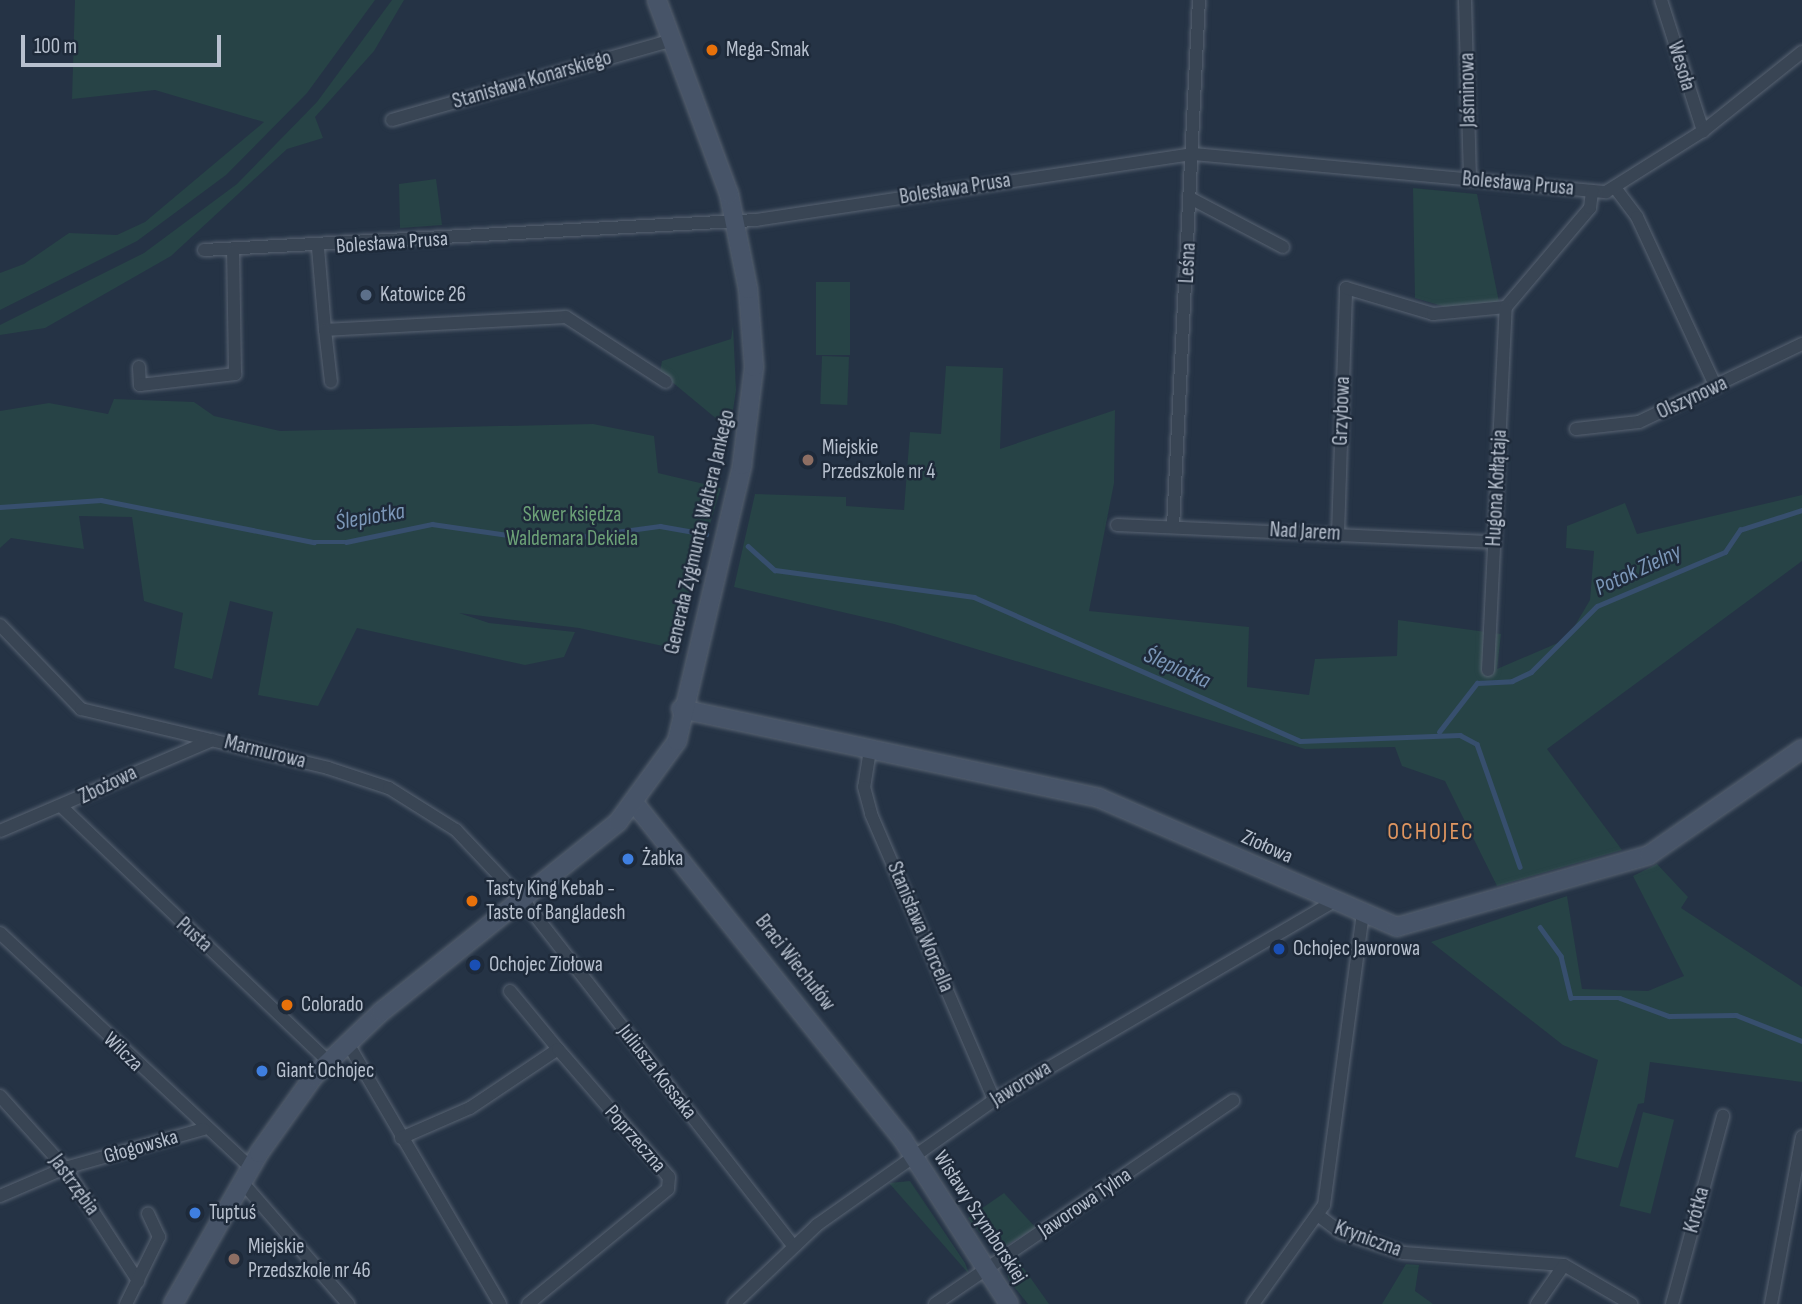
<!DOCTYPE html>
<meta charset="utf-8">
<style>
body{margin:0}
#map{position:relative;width:1802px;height:1304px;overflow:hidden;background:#253345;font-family:"Sofia Sans Condensed",sans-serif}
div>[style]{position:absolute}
.green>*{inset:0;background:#274346;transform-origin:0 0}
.stream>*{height:4.5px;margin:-2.25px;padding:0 2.25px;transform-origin:2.25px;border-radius:2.25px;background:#374f6e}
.roads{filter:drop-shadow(0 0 2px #586372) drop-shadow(0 0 2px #586372)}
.street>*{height:12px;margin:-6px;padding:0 6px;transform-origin:6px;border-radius:6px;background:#394554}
.secondary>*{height:18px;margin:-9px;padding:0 9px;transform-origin:9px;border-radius:9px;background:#475468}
.dots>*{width:19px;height:19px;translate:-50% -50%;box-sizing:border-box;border:4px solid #1e2a3a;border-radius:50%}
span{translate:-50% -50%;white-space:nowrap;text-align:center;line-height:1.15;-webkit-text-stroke:5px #1e2a3a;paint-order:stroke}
.poi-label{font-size:21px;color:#b7c0ce}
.left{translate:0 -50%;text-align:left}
.street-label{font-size:21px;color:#b7c0ce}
.park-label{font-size:21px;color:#6ca177}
.water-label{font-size:23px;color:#7c97b8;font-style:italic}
.quarter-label{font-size:24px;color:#e09660;letter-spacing:2px}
.scale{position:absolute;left:21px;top:35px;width:200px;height:32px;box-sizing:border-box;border:4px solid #b7c0ce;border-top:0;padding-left:9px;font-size:21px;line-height:24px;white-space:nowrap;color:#b7c0ce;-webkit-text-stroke:5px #1e2a3a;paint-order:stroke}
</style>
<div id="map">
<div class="green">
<i style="clip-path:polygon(75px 0,375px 0,307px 93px,226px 175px,137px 241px,0 310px,0 273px,24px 264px,69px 233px,117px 235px,145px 222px,264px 122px,155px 90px,72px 99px)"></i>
<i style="clip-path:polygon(392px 0,404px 0,374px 51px,315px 117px,323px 138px,287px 149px,171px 256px,45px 328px,0 335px,0 325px,144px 253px,237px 184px,317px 102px)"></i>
<i style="clip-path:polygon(436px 179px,442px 225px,400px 228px,399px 184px)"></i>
<i style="clip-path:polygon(1413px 188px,1477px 194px,1499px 302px,1446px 307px,1415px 298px)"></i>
<i style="left:816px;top:282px;width:34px;height:73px"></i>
<i style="clip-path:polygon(733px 326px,736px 390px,730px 430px,660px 372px,662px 361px,731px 339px)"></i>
<i style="left:822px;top:356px;width:27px;height:48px;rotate:2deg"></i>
<i style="clip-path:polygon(946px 366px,1003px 368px,1000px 449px,1115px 410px,1114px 483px,1089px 611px,1249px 627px,1247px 687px,1309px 695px,1315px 659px,1397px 656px,1398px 620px,1501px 634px,1497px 669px,1567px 639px,1590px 600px,1594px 551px,1566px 548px,1567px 526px,1625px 503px,1637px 534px,1802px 495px,1802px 561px,1547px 749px,1622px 850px,1497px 886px,1445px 781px,1402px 766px,1395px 747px,1305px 749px,894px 624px,734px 587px,755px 494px,846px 497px,846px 506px,904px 510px,910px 432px,941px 434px)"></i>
<i style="clip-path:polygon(114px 399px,194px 402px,214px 416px,280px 431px,593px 424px,654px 436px,658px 473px,721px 488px,674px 642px,663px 646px,579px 628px,459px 613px,489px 623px,575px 632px,564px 657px,525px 665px,357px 628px,318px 706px,258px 695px,273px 612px,230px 601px,212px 679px,174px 668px,183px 613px,144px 601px,132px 517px,79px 516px,84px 549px,11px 538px,0 548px,0 411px,49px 403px,108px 414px)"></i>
<i style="clip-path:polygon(1657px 864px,1688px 897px,1681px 908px,1802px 987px,1802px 1082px,1650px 1062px,1644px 1103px,1638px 1104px,1618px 1168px,1575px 1157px,1598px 1060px,1563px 1045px,1431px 942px,1567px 896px,1582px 989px,1648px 991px,1684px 976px,1633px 876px)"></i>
<i style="left:1643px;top:1112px;width:32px;height:97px;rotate:14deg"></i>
<i style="clip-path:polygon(910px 1181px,965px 1263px,969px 1274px,889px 1183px)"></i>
<i style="clip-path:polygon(1004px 1193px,1036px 1228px,995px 1252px,968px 1218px)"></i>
<i style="clip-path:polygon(1017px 1259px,1049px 1304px,1028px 1304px,1010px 1282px,1005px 1268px)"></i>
<i style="clip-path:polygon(1406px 1264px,1419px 1265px,1415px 1291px,1433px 1304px,1382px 1304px)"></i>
</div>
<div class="stream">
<i style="left:0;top:507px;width:101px;rotate:-4deg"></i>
<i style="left:101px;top:500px;width:217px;rotate:11.2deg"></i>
<i style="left:314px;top:542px;width:32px"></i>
<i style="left:346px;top:542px;width:88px;rotate:-11.8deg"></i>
<i style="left:432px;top:524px;width:119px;rotate:8.2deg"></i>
<i style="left:550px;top:541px;width:111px;rotate:-7.8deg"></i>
<i style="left:660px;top:526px;width:47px;rotate:9.9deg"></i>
<i style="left:748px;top:546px;width:36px;rotate:42deg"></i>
<i style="left:775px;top:570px;width:201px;rotate:7.7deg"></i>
<i style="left:974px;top:597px;width:356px;rotate:23.8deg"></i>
<i style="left:1300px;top:741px;width:160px;rotate:-2.1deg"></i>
<i style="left:1460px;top:735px;width:19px;rotate:28deg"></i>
<i style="left:1477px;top:744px;width:130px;rotate:70.7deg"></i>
<i style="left:1439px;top:732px;width:62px;rotate:-52.2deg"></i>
<i style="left:1477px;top:683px;width:35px;rotate:-3deg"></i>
<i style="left:1512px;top:681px;width:21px;rotate:-25deg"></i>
<i style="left:1531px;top:672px;width:93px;rotate:-45deg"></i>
<i style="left:1597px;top:606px;width:139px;rotate:-22.9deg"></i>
<i style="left:1725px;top:552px;width:27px;rotate:-56deg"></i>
<i style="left:1740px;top:530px;width:65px;rotate:-17.9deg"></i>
<i style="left:1540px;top:927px;width:36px;rotate:54deg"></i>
<i style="left:1561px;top:956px;width:43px;rotate:76.6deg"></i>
<i style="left:1571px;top:998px;width:49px"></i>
<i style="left:1620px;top:998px;width:52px;rotate:20.2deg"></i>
<i style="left:1669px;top:1016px;width:67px;rotate:-0.9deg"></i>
<i style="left:1736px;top:1015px;width:71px;rotate:21.5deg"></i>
</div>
<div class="roads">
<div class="street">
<i style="left:1465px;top:0;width:180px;rotate:88.4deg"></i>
<i style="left:1661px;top:0;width:138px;rotate:72.2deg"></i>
<i style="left:392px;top:120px;width:291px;rotate:-15.9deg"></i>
<i style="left:1616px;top:189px;width:35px;rotate:53deg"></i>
<i style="left:1637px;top:217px;width:187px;rotate:65.1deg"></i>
<i style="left:1192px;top:199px;width:103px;rotate:27.8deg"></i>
<i style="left:318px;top:248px;width:82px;rotate:85.1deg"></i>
<i style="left:325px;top:330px;width:241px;rotate:-3.1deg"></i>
<i style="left:566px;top:317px;width:119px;rotate:33deg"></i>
<i style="left:204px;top:250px;width:553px;rotate:-3.11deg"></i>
<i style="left:756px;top:220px;width:443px;rotate:-8.6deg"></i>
<i style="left:1194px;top:154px;width:414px;rotate:5.3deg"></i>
<i style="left:1606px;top:192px;width:115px;rotate:-32.2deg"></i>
<i style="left:1703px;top:131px;width:127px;rotate:-38.6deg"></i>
<i style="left:325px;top:330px;width:52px;rotate:83.4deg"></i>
<i style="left:139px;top:367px;width:18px;rotate:87deg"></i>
<i style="left:140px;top:385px;width:96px;rotate:-6.6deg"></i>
<i style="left:235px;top:374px;width:123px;rotate:-90.9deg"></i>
<i style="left:1576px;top:429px;width:63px;rotate:-6.3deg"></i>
<i style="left:1639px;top:422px;width:181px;rotate:-25.6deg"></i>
<i style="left:1117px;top:525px;width:377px;rotate:2.6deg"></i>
<i style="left:1173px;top:527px;width:528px;rotate:-87.18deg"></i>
<i style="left:1338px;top:534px;width:246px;rotate:-88.1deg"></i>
<i style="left:1346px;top:288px;width:91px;rotate:16.6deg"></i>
<i style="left:1433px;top:314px;width:73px;rotate:-5.5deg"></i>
<i style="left:1506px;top:307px;width:130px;rotate:-49.7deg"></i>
<i style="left:1590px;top:208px;width:17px;rotate:-83deg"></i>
<i style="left:0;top:625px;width:117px;rotate:46deg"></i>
<i style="left:81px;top:709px;width:254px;rotate:13.4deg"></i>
<i style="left:328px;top:768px;width:64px;rotate:18.2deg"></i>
<i style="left:389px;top:788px;width:79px;rotate:32.1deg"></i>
<i style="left:456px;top:830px;width:103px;rotate:46.6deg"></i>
<i style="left:527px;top:905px;width:430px;rotate:52deg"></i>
<i style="left:1488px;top:670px;width:363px;rotate:-87.2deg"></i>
<i style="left:870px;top:750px;width:37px;rotate:99deg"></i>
<i style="left:864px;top:787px;width:28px;rotate:75deg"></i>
<i style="left:871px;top:814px;width:311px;rotate:66.7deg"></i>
<i style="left:62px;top:807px;width:368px;rotate:43.7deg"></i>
<i style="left:0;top:831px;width:231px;rotate:-23.2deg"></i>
<i style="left:0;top:933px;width:342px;rotate:43.1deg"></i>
<i style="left:510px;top:991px;width:75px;rotate:50.4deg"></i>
<i style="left:347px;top:1042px;width:303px;rotate:59.7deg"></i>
<i style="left:0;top:1096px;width:97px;rotate:47.9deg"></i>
<i style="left:65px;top:1168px;width:135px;rotate:57.1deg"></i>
<i style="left:401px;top:1138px;width:75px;rotate:-23.5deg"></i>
<i style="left:470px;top:1108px;width:106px;rotate:-33.8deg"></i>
<i style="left:558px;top:1049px;width:169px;rotate:49.1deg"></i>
<i style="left:669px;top:1177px;width:12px;rotate:95deg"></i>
<i style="left:668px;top:1189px;width:181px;rotate:140.6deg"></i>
<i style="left:242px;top:1182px;width:162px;rotate:49deg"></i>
<i style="left:0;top:1196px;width:71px;rotate:-23.3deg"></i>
<i style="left:65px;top:1168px;width:144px;rotate:-15.7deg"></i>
<i style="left:1319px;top:1216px;width:26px;rotate:37deg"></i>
<i style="left:1340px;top:1232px;width:67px;rotate:18.2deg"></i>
<i style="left:1404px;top:1253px;width:160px;rotate:4.3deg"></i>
<i style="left:1564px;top:1265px;width:78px;rotate:30.2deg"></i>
<i style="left:126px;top:1304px;width:75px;rotate:-63.8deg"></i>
<i style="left:159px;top:1237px;width:26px;rotate:-115deg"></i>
<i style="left:734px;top:1304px;width:115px;rotate:-43.6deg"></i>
<i style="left:817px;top:1225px;width:217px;rotate:-35.2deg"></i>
<i style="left:994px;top:1100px;width:394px;rotate:-30.3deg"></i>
<i style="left:935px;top:1304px;width:361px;rotate:-34.3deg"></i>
<i style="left:1253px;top:1304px;width:122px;rotate:-54.4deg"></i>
<i style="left:1324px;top:1205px;width:294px;rotate:-82.4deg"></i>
<i style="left:1537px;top:1304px;width:47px;rotate:-55.3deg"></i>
<i style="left:1672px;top:1304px;width:195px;rotate:-74.8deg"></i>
<i style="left:1771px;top:1304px;width:170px;rotate:-79.5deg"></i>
</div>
<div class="secondary">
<i style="left:681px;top:709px;width:427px;rotate:12deg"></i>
<i style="left:1099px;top:798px;width:325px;rotate:23.4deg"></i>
<i style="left:1397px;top:927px;width:262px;rotate:-15.9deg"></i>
<i style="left:1649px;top:855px;width:186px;rotate:-34.7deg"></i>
<i style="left:635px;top:804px;width:430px;rotate:51.4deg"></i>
<i style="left:903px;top:1140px;width:195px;rotate:57.1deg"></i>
<i style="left:173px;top:1304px;width:174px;rotate:-60.3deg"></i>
<i style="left:259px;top:1153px;width:95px;rotate:-54.5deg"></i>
<i style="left:314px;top:1076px;width:93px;rotate:-43.7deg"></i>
<i style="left:381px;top:1012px;width:304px;rotate:-38.7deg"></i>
<i style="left:618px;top:822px;width:100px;rotate:-53.9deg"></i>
<i style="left:677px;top:741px;width:284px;rotate:-76.7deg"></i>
<i style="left:742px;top:465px;width:99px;rotate:-83deg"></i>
<i style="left:754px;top:367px;width:78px;rotate:-94.4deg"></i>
<i style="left:748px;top:289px;width:97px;rotate:-101.3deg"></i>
<i style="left:729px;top:194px;width:207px;rotate:-110.4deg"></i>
</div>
</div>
<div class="dots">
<i style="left:712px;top:50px;background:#e8710a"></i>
<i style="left:366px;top:295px;background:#5c6f8a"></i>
<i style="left:808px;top:460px;background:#8d6e63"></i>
<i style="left:628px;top:859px;background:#3f7fe0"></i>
<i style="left:472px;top:901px;background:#e8710a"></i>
<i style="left:1279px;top:949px;background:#1a4fb4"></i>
<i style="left:475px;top:965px;background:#1a4fb4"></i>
<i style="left:287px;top:1005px;background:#e8710a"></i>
<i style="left:262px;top:1071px;background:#3f7fe0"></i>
<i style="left:195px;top:1213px;background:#3f7fe0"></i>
<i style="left:234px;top:1259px;background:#8d6e63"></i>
</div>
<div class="poi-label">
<span class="left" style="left:726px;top:50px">Mega-Smak</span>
<span class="left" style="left:380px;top:295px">Katowice 26</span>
<span class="left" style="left:822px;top:460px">Miejskie<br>Przedszkole nr 4</span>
<span class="left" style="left:642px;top:859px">Żabka</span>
<span class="left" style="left:486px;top:901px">Tasty King Kebab -<br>Taste of Bangladesh</span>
<span class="left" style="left:1293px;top:949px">Ochojec Jaworowa</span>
<span class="left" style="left:489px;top:965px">Ochojec Ziołowa</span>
<span class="left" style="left:301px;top:1005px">Colorado</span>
<span class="left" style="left:276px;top:1071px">Giant Ochojec</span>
<span class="left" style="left:209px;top:1213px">Tuptuś</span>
<span class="left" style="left:248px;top:1259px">Miejskie<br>Przedszkole nr 46</span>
</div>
<div class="street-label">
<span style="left:1681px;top:66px;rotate:73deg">Wesoła</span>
<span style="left:532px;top:80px;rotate:-16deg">Stanisława Konarskiego</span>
<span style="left:1468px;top:90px;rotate:-91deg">Jaśminowa</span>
<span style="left:1518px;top:184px;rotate:5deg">Bolesława Prusa</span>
<span style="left:955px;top:189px;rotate:-9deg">Bolesława Prusa</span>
<span style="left:392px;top:243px;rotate:-4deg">Bolesława Prusa</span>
<span style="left:1188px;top:263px;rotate:-87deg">Leśna</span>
<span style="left:1692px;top:398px;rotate:-25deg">Olszynowa</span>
<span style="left:1342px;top:411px;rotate:-88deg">Grzybowa</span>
<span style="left:1497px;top:488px;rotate:-87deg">Hugona Kołłątaja</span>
<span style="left:700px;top:532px;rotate:-77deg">Generała Zygmunta Waltera Jankego</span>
<span style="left:1305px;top:532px;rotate:3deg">Nad Jarem</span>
<span style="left:265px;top:752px;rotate:14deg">Marmurowa</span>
<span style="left:108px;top:785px;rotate:-26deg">Zbożowa</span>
<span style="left:1267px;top:847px;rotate:24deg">Ziołowa</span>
<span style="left:920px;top:927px;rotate:67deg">Stanisława Worcella</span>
<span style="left:194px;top:935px;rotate:42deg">Pusta</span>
<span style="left:795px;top:963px;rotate:52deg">Braci Wiechułów</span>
<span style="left:123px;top:1052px;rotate:44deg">Wilcza</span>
<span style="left:657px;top:1072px;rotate:52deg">Juliusza Kossaka</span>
<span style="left:1021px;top:1084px;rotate:-32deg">Jaworowa</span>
<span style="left:635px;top:1139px;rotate:49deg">Poprzeczna</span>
<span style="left:141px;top:1147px;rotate:-16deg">Głogowska</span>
<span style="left:74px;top:1185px;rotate:54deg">Jastrzębia</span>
<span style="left:1085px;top:1203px;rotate:-34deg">Jaworowa Tylna</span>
<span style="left:1697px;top:1210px;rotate:-75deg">Krótka</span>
<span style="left:980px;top:1217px;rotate:57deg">Wisławy Szymborskiej</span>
<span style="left:1368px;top:1239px;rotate:20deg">Kryniczna</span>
</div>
<div class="park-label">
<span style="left:572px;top:527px">Skwer księdza<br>Waldemara Dekiela</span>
</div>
<div class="water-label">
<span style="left:370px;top:517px;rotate:-10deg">Ślepiotka</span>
<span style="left:1638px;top:570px;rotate:-25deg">Potok Zielny</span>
<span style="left:1177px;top:668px;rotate:24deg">Ślepiotka</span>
</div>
<div class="quarter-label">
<span style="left:1431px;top:832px">OCHOJEC</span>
</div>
<div class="scale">100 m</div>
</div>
